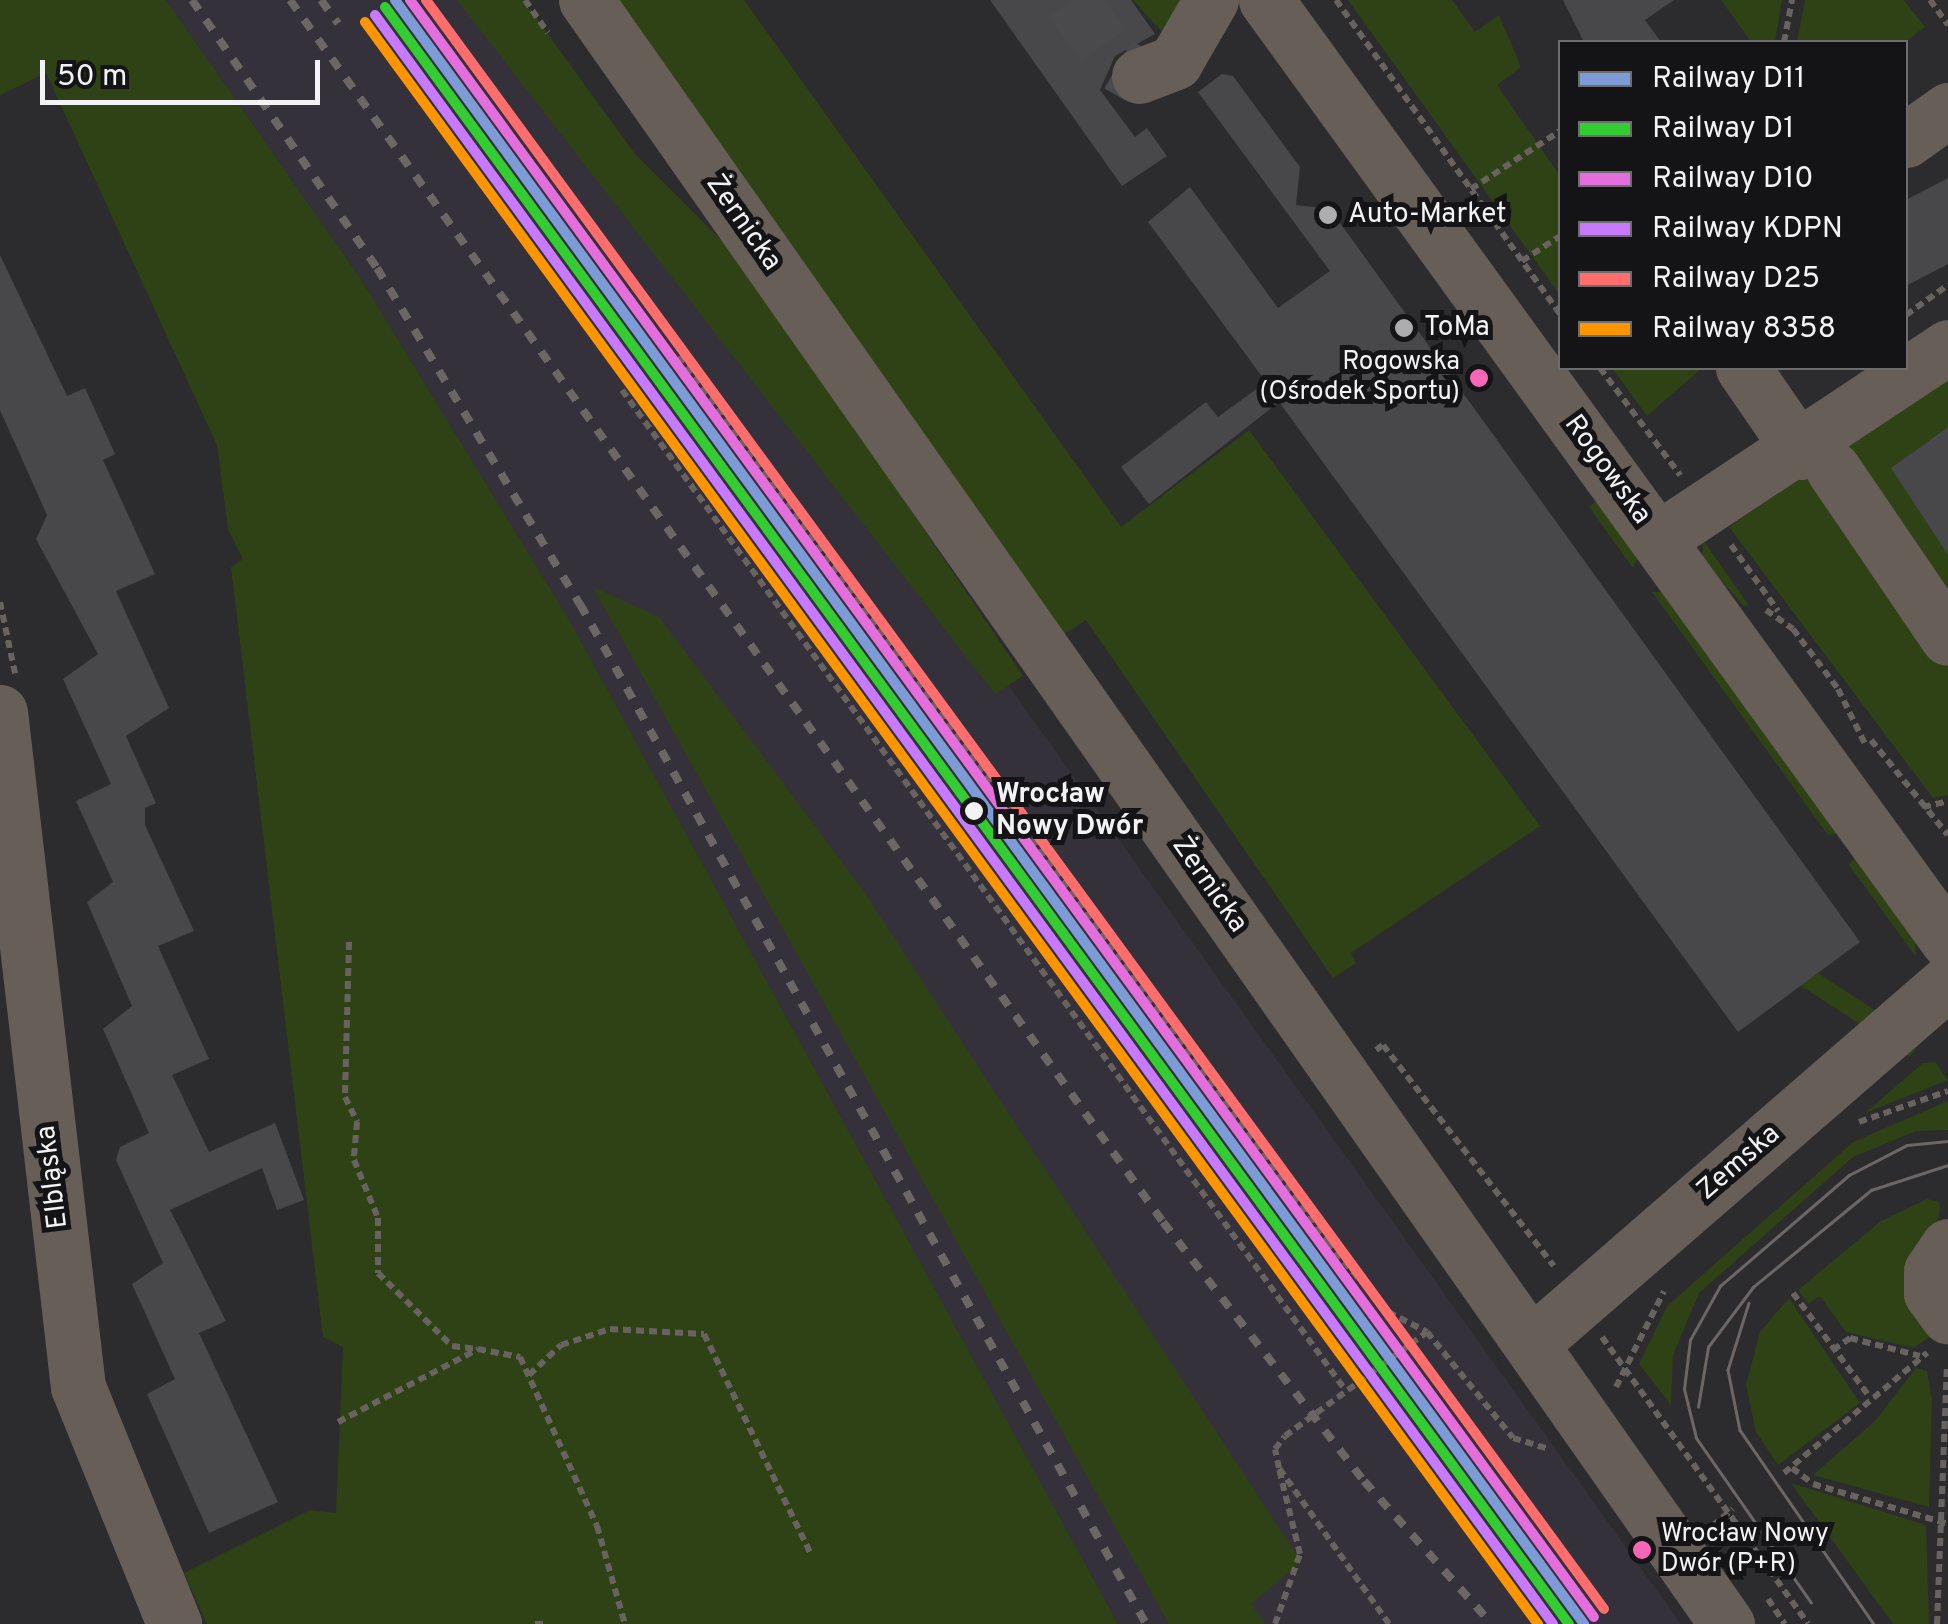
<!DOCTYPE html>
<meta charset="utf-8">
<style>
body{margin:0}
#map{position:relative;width:1948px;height:1624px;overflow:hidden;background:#2c2b2d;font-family:Overpass,sans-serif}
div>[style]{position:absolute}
.built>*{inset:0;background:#35313a}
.green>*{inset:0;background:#2e4216;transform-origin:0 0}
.building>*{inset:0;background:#484749}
.minor-tunnel>*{height:55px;margin-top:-27.5px;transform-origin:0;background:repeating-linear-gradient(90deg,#4a494b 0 55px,transparent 0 83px)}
.path>*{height:6px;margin-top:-3px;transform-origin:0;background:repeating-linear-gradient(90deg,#68635f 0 8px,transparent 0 13px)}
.minor>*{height:55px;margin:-27.5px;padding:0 27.5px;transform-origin:27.5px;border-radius:27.5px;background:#675e58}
.tram>*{height:2.5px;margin:-1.25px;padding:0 1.25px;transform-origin:1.25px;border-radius:1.25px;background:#6c6765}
.rail>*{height:8px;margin-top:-4px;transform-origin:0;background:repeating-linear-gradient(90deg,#6c6765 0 12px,transparent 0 24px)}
.rail-1>*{height:10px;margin:-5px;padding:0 5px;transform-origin:5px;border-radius:5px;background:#7d9cd7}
.rail-2>*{height:10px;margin:-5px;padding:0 5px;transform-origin:5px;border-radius:5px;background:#3c3}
.rail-3>*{height:10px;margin:-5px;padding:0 5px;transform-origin:5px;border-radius:5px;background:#e36edc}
.rail-4>*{height:10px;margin:-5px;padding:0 5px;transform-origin:5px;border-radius:5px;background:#c77afe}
.rail-5>*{height:10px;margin:-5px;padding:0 5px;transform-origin:5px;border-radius:5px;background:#ff6d6d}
.rail-6>*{height:10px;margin:-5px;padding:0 5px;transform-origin:5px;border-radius:5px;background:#ff9500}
.dots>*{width:28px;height:28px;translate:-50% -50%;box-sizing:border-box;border:5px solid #141315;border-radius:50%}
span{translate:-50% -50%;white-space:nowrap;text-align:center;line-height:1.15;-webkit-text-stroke:10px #141315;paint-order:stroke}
.bus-label{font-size:26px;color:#f3f2f5}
.right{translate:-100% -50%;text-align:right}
.left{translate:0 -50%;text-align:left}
.poi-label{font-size:28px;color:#f3f2f5}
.street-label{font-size:28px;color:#f3f2f5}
.stop-label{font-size:28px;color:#f3f2f5;font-weight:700}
.legend{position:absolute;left:1558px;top:40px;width:350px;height:330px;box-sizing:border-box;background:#141315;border:2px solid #6d6c6f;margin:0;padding:12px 18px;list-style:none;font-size:30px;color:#f3f2f5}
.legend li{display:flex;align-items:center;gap:20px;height:50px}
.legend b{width:50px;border:2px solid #6d6c6f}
.scale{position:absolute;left:40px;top:60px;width:280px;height:45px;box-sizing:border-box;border:5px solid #f3f2f5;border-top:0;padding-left:12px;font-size:30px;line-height:35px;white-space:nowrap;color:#f3f2f5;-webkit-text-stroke:8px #141315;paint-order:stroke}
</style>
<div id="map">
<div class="built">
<i style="clip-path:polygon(166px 0,517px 0,1681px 1624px,1118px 1624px,567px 616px,360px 278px)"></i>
</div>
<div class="green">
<i style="clip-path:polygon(0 0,166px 0,360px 278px,567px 616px,1118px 1624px,207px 1624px,184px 1573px,310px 1510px,336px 1513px,343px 1347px,323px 1337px,231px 567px,243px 559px,228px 529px,217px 445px,46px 73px,0 95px)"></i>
<i style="clip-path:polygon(457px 0,523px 0,635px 154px,744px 263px,1023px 676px,995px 694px)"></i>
<i style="clip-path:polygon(615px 0,744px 0,1121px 527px,1249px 430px,1540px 826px,1351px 953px,1356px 963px,1333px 978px,1086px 620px,1058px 638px)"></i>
<i style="clip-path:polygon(1133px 0,1185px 0,1162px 32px)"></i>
<i style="clip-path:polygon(1348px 0,1452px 0,1475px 32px,1499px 15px,1521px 67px,1497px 85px,1560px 176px,1560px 295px)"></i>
<i style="clip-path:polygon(1721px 0,1782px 0,1775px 42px,1751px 42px)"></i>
<i style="clip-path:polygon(1805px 0,1904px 0,1925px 27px,1905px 42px,1797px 42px)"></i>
<i style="clip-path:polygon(1612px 368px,1702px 368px,1647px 416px)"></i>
<i style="clip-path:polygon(1948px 374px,1948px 795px,1933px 798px,1729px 527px)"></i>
<i style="clip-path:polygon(1602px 497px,1639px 555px,1633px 568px,1589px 507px)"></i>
<i style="clip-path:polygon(1703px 540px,1748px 604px,1745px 607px,1702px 560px)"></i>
<i style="clip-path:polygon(593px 587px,659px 617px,863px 890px,1301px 1562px,1251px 1604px,1266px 1624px,1169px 1624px)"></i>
<i style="clip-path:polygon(1652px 592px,1666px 592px,1844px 832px,1828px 835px)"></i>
<i style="clip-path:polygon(1859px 851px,1915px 938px,1916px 957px,1849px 865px)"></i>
<i style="left:1921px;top:1040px;width:20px;height:252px;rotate:123deg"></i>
<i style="clip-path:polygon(1935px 1062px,1948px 1080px,1865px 1113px,1923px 1063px)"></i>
<i style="clip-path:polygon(1948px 1101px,1948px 1130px,1916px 1131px,1853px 1157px,1699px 1293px,1673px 1355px,1671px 1405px,1639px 1364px,1667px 1306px,1853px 1142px)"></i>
<i style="clip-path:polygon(1927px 1199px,1940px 1202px,1939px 1217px,1909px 1260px,1933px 1334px,1914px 1348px,1846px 1332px,1820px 1296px,1808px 1304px,1798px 1290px,1881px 1221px)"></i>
<i style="clip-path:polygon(1789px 1298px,1860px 1403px,1778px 1465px,1756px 1432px,1746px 1385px,1760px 1332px)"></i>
<i style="clip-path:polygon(1916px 1368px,1927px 1371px,1932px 1401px,1929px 1507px,1813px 1475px,1875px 1421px)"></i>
<i style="clip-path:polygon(1791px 1483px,1926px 1525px,1929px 1624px,1893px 1624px)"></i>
</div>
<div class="building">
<i style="clip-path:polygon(990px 0,1131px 0,1155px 34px,1115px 56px,1100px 90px,1135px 137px,1147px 128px,1167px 156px,1122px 186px)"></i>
<i style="clip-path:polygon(1563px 0,1674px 0,1645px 20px,1661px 42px,1584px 42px)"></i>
<i style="clip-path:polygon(1222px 74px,1233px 76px,1300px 167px,1296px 205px,1330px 209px,1860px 942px,1738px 1032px,1279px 402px,1149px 504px,1121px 467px,1206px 402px,1218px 417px,1266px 382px,1148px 222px,1190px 187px,1278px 308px,1330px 271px,1198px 92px)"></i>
<i style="clip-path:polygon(1948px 178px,1948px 264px,1906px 286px,1906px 200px)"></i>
<i style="clip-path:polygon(0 255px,67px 396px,85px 388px,115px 454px,103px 460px,155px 574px,116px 591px,169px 708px,126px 736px,156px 803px,145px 808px,145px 825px,194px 931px,158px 946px,209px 1059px,172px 1075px,209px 1152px,275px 1123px,304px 1200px,277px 1210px,262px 1168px,170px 1210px,226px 1321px,199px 1333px,278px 1502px,209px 1533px,147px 1394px,175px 1379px,132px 1284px,163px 1263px,116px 1160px,120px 1147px,149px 1133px,103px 1029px,132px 1006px,87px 902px,113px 882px,76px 801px,111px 784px,63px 679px,98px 654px,36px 539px,47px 515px,0 410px)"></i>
<i style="clip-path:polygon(1948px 427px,1948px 555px,1891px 468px)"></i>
</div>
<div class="minor-tunnel">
<i style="left:1071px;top:0;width:79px;rotate:53.7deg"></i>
<i style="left:1118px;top:64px;width:24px;rotate:30deg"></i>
</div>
<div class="path">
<i style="left:525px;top:0;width:40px;rotate:55.1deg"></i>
<i style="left:1336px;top:0;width:386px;rotate:54.5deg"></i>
<i style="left:1930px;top:0;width:31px;rotate:54deg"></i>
<i style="left:1784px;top:42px;width:43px;rotate:-79.2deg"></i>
<i style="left:1471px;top:189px;width:106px;rotate:-33.1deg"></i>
<i style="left:1522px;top:261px;width:45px;rotate:-33.3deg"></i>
<i style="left:1906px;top:315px;width:52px;rotate:-35.5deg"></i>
<i style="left:679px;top:356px;width:1098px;rotate:53.82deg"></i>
<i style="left:1327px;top:1242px;width:93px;rotate:48.9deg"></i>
<i style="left:1388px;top:1312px;width:44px;rotate:27.1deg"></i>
<i style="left:1600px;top:368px;width:134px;rotate:53.2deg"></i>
<i style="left:622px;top:390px;width:1235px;rotate:54.12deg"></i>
<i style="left:1731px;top:545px;width:81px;rotate:54.5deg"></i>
<i style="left:0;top:602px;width:73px;rotate:78.1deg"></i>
<i style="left:1766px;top:610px;width:33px;rotate:35deg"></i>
<i style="left:1793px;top:629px;width:75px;rotate:53.1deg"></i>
<i style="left:1838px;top:689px;width:64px;rotate:63.8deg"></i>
<i style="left:1871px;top:740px;width:122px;rotate:51deg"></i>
<i style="left:1923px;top:807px;width:26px;rotate:-13deg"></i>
<i style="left:349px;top:942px;width:155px;rotate:91.5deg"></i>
<i style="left:345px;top:1097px;width:28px;rotate:64deg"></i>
<i style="left:357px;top:1122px;width:38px;rotate:95deg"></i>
<i style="left:354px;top:1160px;width:63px;rotate:67.5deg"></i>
<i style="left:378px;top:1218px;width:55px;rotate:90deg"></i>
<i style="left:378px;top:1273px;width:104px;rotate:44.6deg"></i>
<i style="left:452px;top:1346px;width:25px;rotate:7deg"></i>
<i style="left:1376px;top:1050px;width:9px;rotate:-36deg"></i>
<i style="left:1383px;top:1045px;width:279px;rotate:52.3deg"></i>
<i style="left:1859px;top:1122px;width:94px;rotate:-19.2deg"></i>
<i style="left:1793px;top:1293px;width:128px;rotate:53.6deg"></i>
<i style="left:1602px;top:1337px;width:353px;rotate:54.3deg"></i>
<i style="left:1833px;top:1350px;width:21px;rotate:-35deg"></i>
<i style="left:1850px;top:1338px;width:72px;rotate:14.4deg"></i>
<i style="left:529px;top:1375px;width:44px;rotate:-43.2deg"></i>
<i style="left:561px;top:1345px;width:52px;rotate:-18.1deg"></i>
<i style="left:610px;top:1329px;width:94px;rotate:3deg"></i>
<i style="left:704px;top:1334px;width:245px;rotate:64.1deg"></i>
<i style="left:1616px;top:1387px;width:107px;rotate:-63.4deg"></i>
<i style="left:338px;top:1422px;width:158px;rotate:-27.5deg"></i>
<i style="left:478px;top:1349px;width:43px;rotate:10.8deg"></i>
<i style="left:520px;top:1357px;width:186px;rotate:65.5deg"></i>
<i style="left:597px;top:1526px;width:102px;rotate:74.1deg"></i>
<i style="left:1792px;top:1468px;width:26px;rotate:37deg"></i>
<i style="left:1813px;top:1484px;width:141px;rotate:16.5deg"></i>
<i style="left:1784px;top:1473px;width:187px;rotate:-40deg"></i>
<i style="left:1712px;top:1526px;width:27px;rotate:-39deg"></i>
<i style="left:1768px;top:1599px;width:30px;rotate:56deg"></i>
<i style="left:535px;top:1624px;width:10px"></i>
<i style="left:1275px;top:1624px;width:74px;rotate:-70.3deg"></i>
<i style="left:1300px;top:1554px;width:88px;rotate:-103.9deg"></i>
<i style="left:1389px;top:1624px;width:191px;rotate:-125.2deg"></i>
<i style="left:1279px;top:1468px;width:19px;rotate:-102deg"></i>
<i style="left:1275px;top:1449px;width:16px;rotate:-52deg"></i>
<i style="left:1285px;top:1436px;width:176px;rotate:-36.2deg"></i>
<i style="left:1427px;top:1332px;width:136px;rotate:50.9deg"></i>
<i style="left:1513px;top:1438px;width:37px;rotate:17deg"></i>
<i style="left:1937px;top:1624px;width:258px;rotate:-87.8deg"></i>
</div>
<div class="minor">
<i style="left:586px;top:0;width:1985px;rotate:54.91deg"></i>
<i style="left:1266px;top:0;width:1162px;rotate:54.07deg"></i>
<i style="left:1139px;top:76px;width:39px;rotate:-21deg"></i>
<i style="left:1175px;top:62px;width:72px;rotate:-59.9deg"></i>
<i style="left:1906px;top:140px;width:52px;rotate:-35.5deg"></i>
<i style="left:1743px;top:368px;width:102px;rotate:55.4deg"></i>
<i style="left:1833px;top:469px;width:204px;rotate:55.8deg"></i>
<i style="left:1658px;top:539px;width:348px;rotate:-33.5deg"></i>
<i style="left:0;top:712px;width:679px;rotate:83.41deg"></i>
<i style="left:78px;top:1387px;width:256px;rotate:67.9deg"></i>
<i style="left:1948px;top:1246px;width:30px;rotate:124deg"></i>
<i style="left:1931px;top:1271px;width:22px;rotate:90deg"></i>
<i style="left:1931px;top:1293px;width:29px;rotate:54deg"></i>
<i style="left:1531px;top:1344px;width:552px;rotate:-40.96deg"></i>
</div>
<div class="tram">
<i style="left:1749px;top:1303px;width:70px;rotate:107.4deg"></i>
<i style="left:1728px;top:1370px;width:61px;rotate:78.7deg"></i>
<i style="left:1740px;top:1430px;width:236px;rotate:55.4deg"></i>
<i style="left:1698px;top:1407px;width:61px;rotate:-80.5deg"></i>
<i style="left:1708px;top:1347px;width:75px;rotate:-53.1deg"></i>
<i style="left:1753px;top:1287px;width:153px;rotate:-39.4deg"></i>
<i style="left:1871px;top:1190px;width:81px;rotate:-18deg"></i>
<i style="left:1811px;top:1603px;width:201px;rotate:-124.9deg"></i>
<i style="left:1696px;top:1438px;width:50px;rotate:-103.8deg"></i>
<i style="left:1684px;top:1389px;width:49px;rotate:-83deg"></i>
<i style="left:1690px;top:1340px;width:62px;rotate:-60.9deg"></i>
<i style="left:1720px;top:1286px;width:170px;rotate:-40.7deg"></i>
<i style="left:1849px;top:1175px;width:65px;rotate:-27.3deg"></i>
<i style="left:1907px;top:1145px;width:41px;rotate:-5.6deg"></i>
</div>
<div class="rail">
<i style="left:192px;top:0;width:326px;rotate:55.4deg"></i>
<i style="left:377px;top:268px;width:393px;rotate:58.9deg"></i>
<i style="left:580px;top:604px;width:1167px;rotate:60.97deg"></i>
<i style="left:290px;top:0;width:1502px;rotate:54.46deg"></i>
<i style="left:1163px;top:1222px;width:328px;rotate:52.2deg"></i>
<i style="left:1364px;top:1481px;width:192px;rotate:48.2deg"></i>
<i style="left:321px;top:0;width:29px;rotate:54deg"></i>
</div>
<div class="rail-1">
<i style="left:395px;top:0;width:2013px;rotate:53.79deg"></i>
</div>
<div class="rail-2">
<i style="left:385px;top:7px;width:2004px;rotate:53.79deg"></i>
</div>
<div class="rail-3">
<i style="left:410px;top:0;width:2004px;rotate:53.79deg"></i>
</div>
<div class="rail-4">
<i style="left:375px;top:15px;width:1994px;rotate:53.79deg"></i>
</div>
<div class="rail-5">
<i style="left:426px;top:0;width:1994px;rotate:53.79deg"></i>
</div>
<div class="rail-6">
<i style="left:365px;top:22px;width:1986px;rotate:53.79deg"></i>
</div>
<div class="dots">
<i style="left:1328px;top:215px;background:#adacaf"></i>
<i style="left:1404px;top:328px;background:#adacaf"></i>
<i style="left:1479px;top:378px;background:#fa66b7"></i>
<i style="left:974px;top:811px;background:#f3f2f5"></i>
<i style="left:1642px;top:1550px;background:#fa66b7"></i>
</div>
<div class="bus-label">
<span class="right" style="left:1460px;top:378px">Rogowska<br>(Ośrodek Sportu)</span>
<span class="left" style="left:1661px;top:1550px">Wrocław Nowy<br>Dwór (P+R)</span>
</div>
<div class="poi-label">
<span class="left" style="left:1348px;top:215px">Auto-Market</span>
<span class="left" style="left:1424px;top:328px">ToMa</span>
</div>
<div class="street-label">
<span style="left:743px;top:223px;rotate:55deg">Żernicka</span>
<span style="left:1607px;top:470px;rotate:54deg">Rogowska</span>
<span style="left:1209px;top:885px;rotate:55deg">Żernicka</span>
<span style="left:1739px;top:1163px;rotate:-41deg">Zemska</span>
<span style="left:53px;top:1177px;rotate:-97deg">Elbląska</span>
</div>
<div class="stop-label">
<span class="left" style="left:996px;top:811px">Wrocław<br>Nowy Dwór</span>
</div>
<ul class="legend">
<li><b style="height:12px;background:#7d9cd7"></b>Railway D11</li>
<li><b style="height:12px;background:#3c3"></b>Railway D1</li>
<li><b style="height:12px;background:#e36edc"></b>Railway D10</li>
<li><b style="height:12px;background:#c77afe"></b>Railway KDPN</li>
<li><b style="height:12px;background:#ff6d6d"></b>Railway D25</li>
<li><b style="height:12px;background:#ff9500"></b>Railway 8358</li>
</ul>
<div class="scale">50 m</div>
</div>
